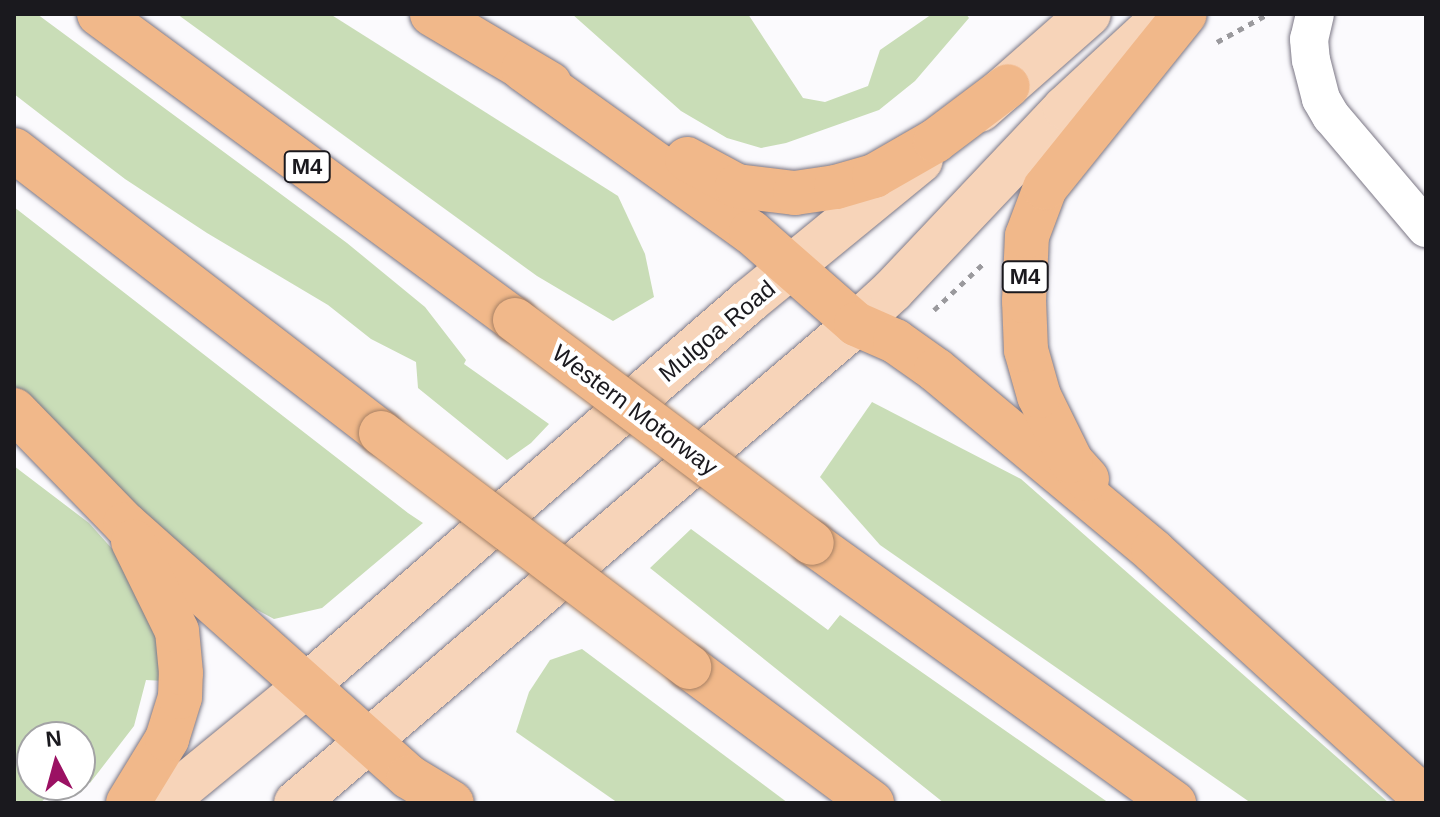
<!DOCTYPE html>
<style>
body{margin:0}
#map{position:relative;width:1440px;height:817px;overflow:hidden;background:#fbfafd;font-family:Helvetica,sans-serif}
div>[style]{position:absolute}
.green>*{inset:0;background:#c9ddb7}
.path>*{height:5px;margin-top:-2.5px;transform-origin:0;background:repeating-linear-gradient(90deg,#9a999d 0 6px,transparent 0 12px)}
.roads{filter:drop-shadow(0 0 2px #7c7886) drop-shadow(0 0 2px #7c7886)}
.minor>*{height:38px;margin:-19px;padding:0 19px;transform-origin:19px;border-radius:19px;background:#fff}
.major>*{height:44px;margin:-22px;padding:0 22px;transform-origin:22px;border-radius:22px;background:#f7d4b9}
.highway>*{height:44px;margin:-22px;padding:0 22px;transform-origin:22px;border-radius:22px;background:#f1b88a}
.bridges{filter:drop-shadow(0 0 2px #a68064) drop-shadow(0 0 2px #a68064)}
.highway-bridge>*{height:44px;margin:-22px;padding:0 22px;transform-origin:22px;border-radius:22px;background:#f1b88a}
span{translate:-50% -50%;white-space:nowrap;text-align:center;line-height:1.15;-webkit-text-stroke:8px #fff;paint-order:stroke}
.shield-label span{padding:2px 6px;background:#fff;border:2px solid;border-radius:6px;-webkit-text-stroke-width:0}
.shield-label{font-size:22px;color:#1a191e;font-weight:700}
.street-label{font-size:24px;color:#1a191e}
.frame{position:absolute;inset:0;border:16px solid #1a191e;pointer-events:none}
.north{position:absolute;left:16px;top:721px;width:80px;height:80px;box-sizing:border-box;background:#fff;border:2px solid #a3a3a5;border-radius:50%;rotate:354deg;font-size:22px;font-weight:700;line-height:32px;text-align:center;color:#1a191e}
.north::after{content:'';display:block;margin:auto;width:28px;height:36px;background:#9b1163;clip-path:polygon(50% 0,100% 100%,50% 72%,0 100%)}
</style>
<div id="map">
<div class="green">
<i style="clip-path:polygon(14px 14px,37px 14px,347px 243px,425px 307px,466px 360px,464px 364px,549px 424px,531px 443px,507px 460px,418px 388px,416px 362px,371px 339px,328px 305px,207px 233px,125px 179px,49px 121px,14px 94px)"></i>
<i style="clip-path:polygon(177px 14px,330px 14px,618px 196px,645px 254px,654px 297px,613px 321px,537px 276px)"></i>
<i style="clip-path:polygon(572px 14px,748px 14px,803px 98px,825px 102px,868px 86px,880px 50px,932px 14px,966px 14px,969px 18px,915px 81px,879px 110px,786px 143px,761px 148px,727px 138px,681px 111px)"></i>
<i style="clip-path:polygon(14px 207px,408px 513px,423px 523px,322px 608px,274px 619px,250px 606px,171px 539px,14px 385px)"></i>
<i style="clip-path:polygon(872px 402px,1021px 479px,1389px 803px,1251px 803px,880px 545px,820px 477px)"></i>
<i style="clip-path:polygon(14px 466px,89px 523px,115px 552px,152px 602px,164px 681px,146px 680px,134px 726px,90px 783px,80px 773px,80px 737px,32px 737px,32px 785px,61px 785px,40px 803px,14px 803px)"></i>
<i style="clip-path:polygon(691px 529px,828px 630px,840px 615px,1109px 803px,944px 803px,650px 568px)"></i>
<i style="clip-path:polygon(582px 649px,788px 803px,618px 803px,516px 732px,529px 692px,550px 660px)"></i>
</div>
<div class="path">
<i style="left:1217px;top:42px;width:58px;rotate:-28.8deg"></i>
<i style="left:934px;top:310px;width:70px;rotate:-43.3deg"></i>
</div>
<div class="roads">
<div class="minor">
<i style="left:1315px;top:14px;width:26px;rotate:103deg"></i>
<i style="left:1309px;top:39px;width:21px;rotate:85deg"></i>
<i style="left:1311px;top:60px;width:40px;rotate:75.6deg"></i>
<i style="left:1321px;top:99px;width:20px;rotate:60deg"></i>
<i style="left:1331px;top:116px;width:147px;rotate:49.7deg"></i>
</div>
<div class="major">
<i style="left:980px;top:110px;width:145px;rotate:-41.4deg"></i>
<i style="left:163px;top:803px;width:186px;rotate:-39.3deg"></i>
<i style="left:307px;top:685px;width:586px;rotate:-40.98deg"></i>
<i style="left:749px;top:301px;width:222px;rotate:-39.3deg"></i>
<i style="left:296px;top:803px;width:737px;rotate:-40.54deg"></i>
<i style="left:856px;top:324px;width:49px;rotate:-42.5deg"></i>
<i style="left:892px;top:291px;width:252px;rotate:-46.6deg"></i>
<i style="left:1065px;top:108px;width:139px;rotate:-42.7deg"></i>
</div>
<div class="highway">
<i style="left:99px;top:14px;width:516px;rotate:36.34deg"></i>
<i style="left:432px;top:14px;width:137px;rotate:30.7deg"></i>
<i style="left:523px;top:69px;width:280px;rotate:35.6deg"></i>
<i style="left:751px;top:232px;width:140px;rotate:41.2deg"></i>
<i style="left:856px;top:324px;width:43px;rotate:23.6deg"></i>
<i style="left:895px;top:341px;width:50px;rotate:35.3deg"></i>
<i style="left:936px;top:370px;width:283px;rotate:39.8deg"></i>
<i style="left:1153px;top:551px;width:369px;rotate:42.3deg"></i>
<i style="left:14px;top:150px;width:463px;rotate:37.6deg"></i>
<i style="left:687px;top:159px;width:57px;rotate:28.4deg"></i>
<i style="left:737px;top:186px;width:58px;rotate:6.9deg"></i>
<i style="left:795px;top:193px;width:41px;rotate:-8.3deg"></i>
<i style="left:836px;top:187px;width:40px;rotate:-16deg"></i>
<i style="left:874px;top:176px;width:70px;rotate:-29.8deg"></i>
<i style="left:935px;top:141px;width:91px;rotate:-37deg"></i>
<i style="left:14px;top:410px;width:159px;rotate:45.8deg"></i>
<i style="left:125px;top:524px;width:380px;rotate:41.7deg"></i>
<i style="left:409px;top:777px;width:50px;rotate:31.2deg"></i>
<i style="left:1087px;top:479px;width:24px;rotate:-132deg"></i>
<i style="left:1071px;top:461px;width:72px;rotate:-116.2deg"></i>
<i style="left:1039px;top:396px;width:48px;rotate:-105.8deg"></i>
<i style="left:1026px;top:350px;width:49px;rotate:-92.3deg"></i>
<i style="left:1024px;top:301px;width:65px;rotate:-87.4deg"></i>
<i style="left:1027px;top:236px;width:51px;rotate:-69.4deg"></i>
<i style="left:1045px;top:188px;width:223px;rotate:-51.2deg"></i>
<i style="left:812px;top:543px;width:446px;rotate:35.7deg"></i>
<i style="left:689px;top:667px;width:228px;rotate:36.6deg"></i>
<i style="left:128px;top:803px;width:75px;rotate:-58.6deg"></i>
<i style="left:167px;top:739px;width:44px;rotate:-72.8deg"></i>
<i style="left:180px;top:697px;width:24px;rotate:-88deg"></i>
<i style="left:181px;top:673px;width:42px;rotate:-95.4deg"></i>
<i style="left:177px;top:631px;width:100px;rotate:-116.1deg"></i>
</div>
</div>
<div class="bridges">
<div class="highway-bridge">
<i style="left:515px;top:320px;width:371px;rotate:36.9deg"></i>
<i style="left:381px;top:433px;width:387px;rotate:37.2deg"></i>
</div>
</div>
<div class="shield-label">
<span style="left:307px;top:167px">M4</span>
<span style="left:1025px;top:277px">M4</span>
</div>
<div class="street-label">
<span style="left:717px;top:331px;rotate:-40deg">Mulgoa Road</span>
<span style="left:635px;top:410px;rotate:37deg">Western Motorway</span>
</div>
<div class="frame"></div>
<div class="north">N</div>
</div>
